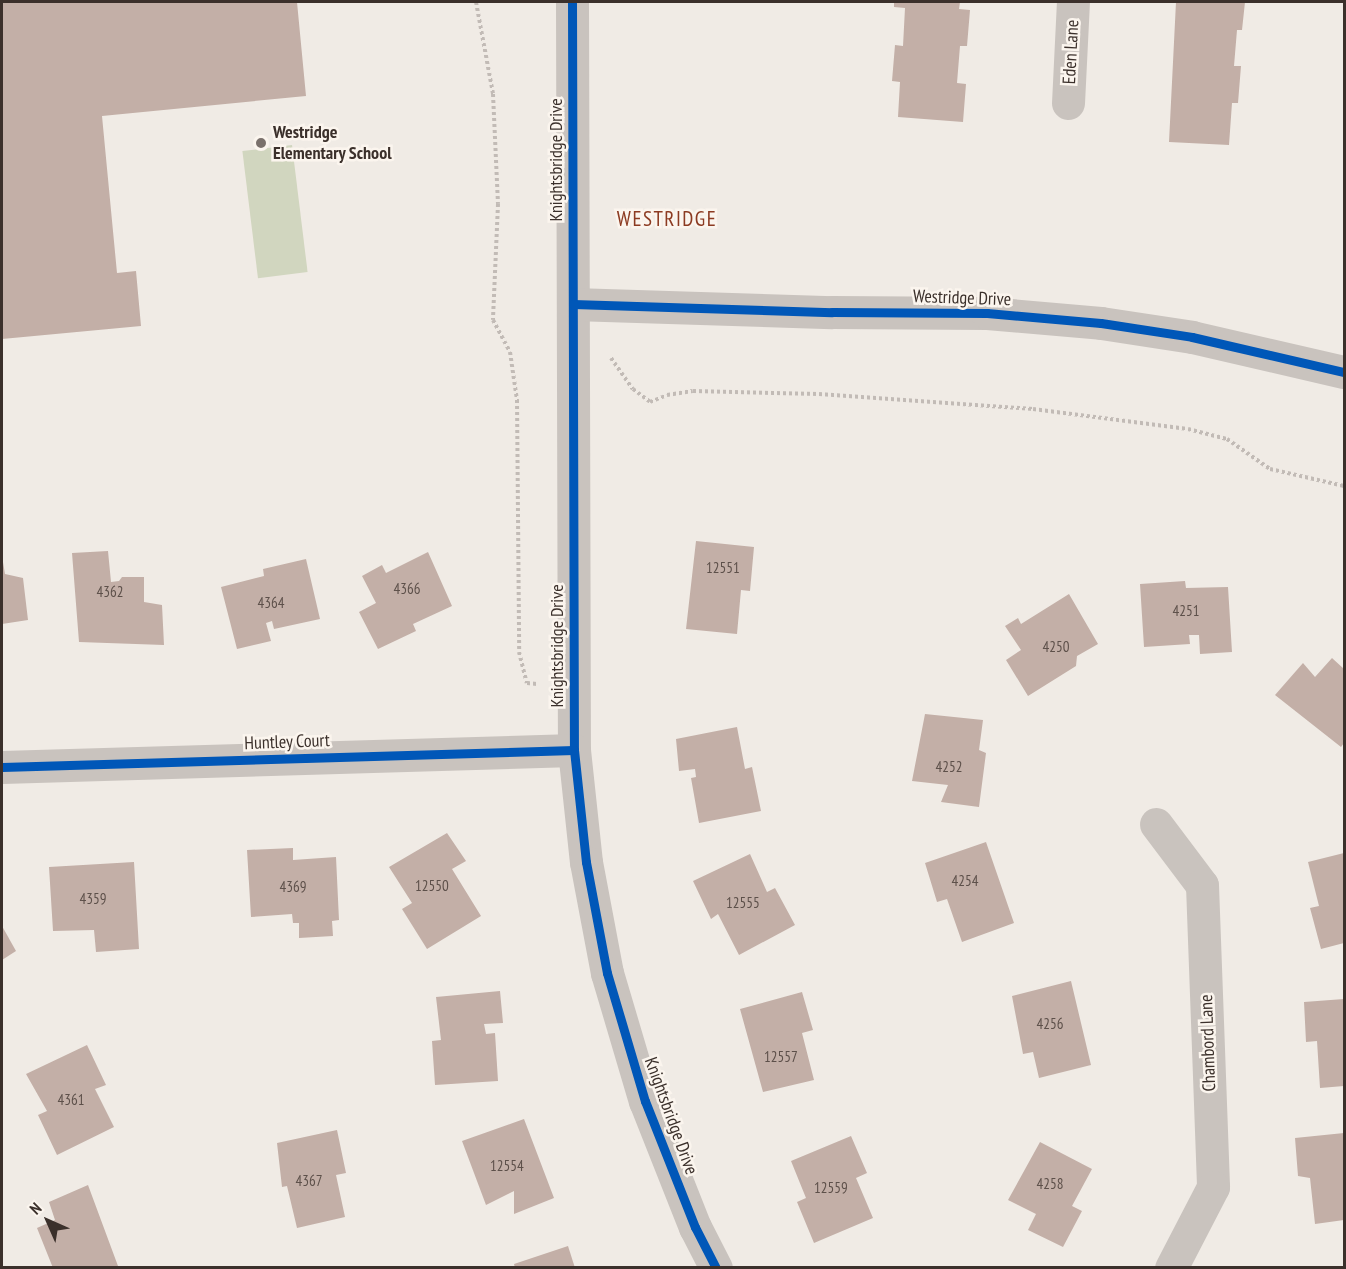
<!DOCTYPE html>
<style>
body{margin:0}
#map{position:relative;width:1346px;height:1269px;overflow:hidden;background:#f0ebe5;font-family:"PT Sans Narrow",sans-serif}
div>[style]{position:absolute}
.green>*{inset:0;background:#d1d6bf;transform-origin:0 0}
.building>*{inset:0;background:#c3afa7}
.path>*{height:4px;margin-top:-2px;transform-origin:0;background:repeating-linear-gradient(90deg,#c2bbb6 0 3px,transparent 0 6px)}
.minor>*{height:33px;margin:-16.5px;padding:0 16.5px;transform-origin:16.5px;border-radius:16.5px;background:#c9c3be}
.cycleway>*{height:9px;margin:-4.5px;padding:0 4.5px;transform-origin:4.5px;border-radius:4.5px;background:#0057b8}
.dots>*{width:16px;height:16px;translate:-50% -50%;box-sizing:border-box;border:3px solid #fbf5ee;border-radius:50%}
span{translate:-50% -50%;white-space:nowrap;text-align:center;line-height:1.15;-webkit-text-stroke:5px #fbf5ee;paint-order:stroke}
.number-label{font-size:15px;color:#5d504a}
.number-label span{-webkit-text-stroke-width:0}
.street-label{font-size:18px;color:#3b302b}
.poi-label{font-size:18px;color:#3b302b;font-weight:700}
.left{translate:0 -50%;text-align:left}
.quarter-label{font-size:21px;color:#8c3b22;letter-spacing:1.5px}
.frame{position:absolute;inset:0;border:3px solid #3b302b;pointer-events:none}
.north{position:absolute;left:18px;top:1191px;width:60px;height:60px;-webkit-text-stroke:4px #fbf5ee;paint-order:stroke;rotate:315deg;font-size:16px;font-weight:700;line-height:24px;text-align:center;color:#3b302b}
.north::after{content:'';display:block;margin:auto;width:21px;height:27px;background:#3b302b;clip-path:polygon(50% 0,100% 100%,50% 72%,0 100%)}
</style>
<div id="map">
<div class="green">
<i style="left:292px;top:145px;width:128px;height:50px;rotate:83deg"></i>
</div>
<div class="building">
<i style="clip-path:polygon(2px 2px,297px 2px,306px 96px,102px 116px,117px 273px,136px 271px,141px 326px,2px 339px)"></i>
<i style="clip-path:polygon(894px 2px,960px 2px,959px 9px,970px 10px,967px 46px,960px 46px,957px 83px,966px 84px,963px 122px,898px 117px,900px 82px,892px 81px,895px 45px,903px 46px,905px 8px,894px 7px)"></i>
<i style="clip-path:polygon(1176px 2px,1245px 2px,1242px 30px,1237px 30px,1234px 66px,1241px 66px,1238px 103px,1232px 103px,1229px 145px,1169px 142px)"></i>
<i style="clip-path:polygon(696px 541px,754px 547px,750px 591px,741px 590px,737px 634px,686px 629px)"></i>
<i style="clip-path:polygon(108px 551px,111px 582px,119px 581px,122px 577px,144px 577px,144px 602px,162px 605px,164px 645px,79px 642px,72px 553px)"></i>
<i style="clip-path:polygon(428px 552px,452px 606px,413px 624px,416px 631px,378px 649px,359px 612px,376px 603px,362px 576px,382px 565px,386px 573px)"></i>
<i style="clip-path:polygon(2px 556px,5px 574px,23px 578px,28px 620px,2px 624px)"></i>
<i style="clip-path:polygon(306px 559px,320px 619px,274px 629px,272px 621px,266px 623px,271px 641px,237px 649px,221px 587px,264px 576px,263px 569px)"></i>
<i style="clip-path:polygon(1185px 581px,1186px 588px,1228px 587px,1232px 652px,1200px 654px,1199px 635px,1189px 635px,1190px 644px,1144px 647px,1140px 584px)"></i>
<i style="clip-path:polygon(1069px 594px,1098px 644px,1077px 656px,1076px 666px,1028px 696px,1006px 660px,1021px 650px,1005px 626px,1018px 618px,1021px 624px)"></i>
<i style="clip-path:polygon(1332px 658px,1344px 669px,1344px 743px,1341px 747px,1275px 695px,1303px 663px,1315px 677px)"></i>
<i style="clip-path:polygon(925px 714px,983px 720px,979px 750px,986px 753px,979px 807px,941px 802px,948px 785px,912px 781px)"></i>
<i style="clip-path:polygon(737px 727px,745px 769px,752px 767px,761px 811px,699px 823px,691px 778px,696px 777px,695px 769px,679px 771px,676px 739px)"></i>
<i style="clip-path:polygon(447px 833px,466px 861px,452px 869px,481px 916px,427px 949px,402px 909px,412px 903px,389px 867px)"></i>
<i style="clip-path:polygon(986px 842px,1014px 923px,962px 942px,947px 899px,937px 902px,925px 863px)"></i>
<i style="clip-path:polygon(293px 848px,293px 860px,336px 857px,339px 920px,332px 921px,333px 936px,299px 938px,299px 923px,293px 923px,292px 914px,251px 917px,247px 850px)"></i>
<i style="clip-path:polygon(1344px 853px,1344px 943px,1321px 949px,1310px 908px,1319px 906px,1308px 862px)"></i>
<i style="clip-path:polygon(750px 854px,767px 892px,775px 888px,795px 925px,739px 955px,718px 914px,711px 919px,693px 881px)"></i>
<i style="clip-path:polygon(134px 862px,139px 949px,96px 952px,94px 930px,53px 931px,49px 867px)"></i>
<i style="clip-path:polygon(2px 926px,16px 951px,2px 960px)"></i>
<i style="clip-path:polygon(1071px 981px,1091px 1065px,1039px 1078px,1033px 1052px,1023px 1054px,1012px 996px)"></i>
<i style="clip-path:polygon(500px 991px,503px 1023px,484px 1024px,486px 1034px,495px 1033px,498px 1081px,435px 1085px,432px 1041px,441px 1040px,436px 997px)"></i>
<i style="clip-path:polygon(802px 992px,813px 1030px,802px 1033px,814px 1080px,763px 1092px,740px 1009px)"></i>
<i style="clip-path:polygon(1344px 999px,1344px 1086px,1320px 1088px,1317px 1041px,1306px 1042px,1304px 1002px)"></i>
<i style="clip-path:polygon(87px 1045px,106px 1085px,95px 1089px,114px 1127px,57px 1155px,38px 1115px,47px 1111px,26px 1074px)"></i>
<i style="clip-path:polygon(524px 1119px,554px 1198px,514px 1214px,514px 1191px,486px 1205px,462px 1141px)"></i>
<i style="clip-path:polygon(337px 1130px,346px 1173px,336px 1175px,345px 1217px,297px 1228px,287px 1186px,282px 1187px,277px 1143px)"></i>
<i style="clip-path:polygon(1344px 1133px,1344px 1220px,1315px 1224px,1310px 1178px,1298px 1176px,1295px 1138px)"></i>
<i style="clip-path:polygon(851px 1136px,867px 1173px,856px 1178px,873px 1218px,814px 1243px,797px 1202px,806px 1198px,791px 1161px)"></i>
<i style="clip-path:polygon(1040px 1142px,1092px 1169px,1072px 1206px,1082px 1211px,1063px 1247px,1028px 1230px,1036px 1214px,1008px 1200px)"></i>
<i style="clip-path:polygon(88px 1185px,118px 1266px,53px 1268px,37px 1228px,55px 1220px,49px 1202px)"></i>
<i style="clip-path:polygon(568px 1246px,575px 1268px,515px 1268px,514px 1264px)"></i>
</div>
<div class="path">
<i style="left:476px;top:2px;width:94px;rotate:79.5deg"></i>
<i style="left:493px;top:94px;width:110px;rotate:87.4deg"></i>
<i style="left:498px;top:204px;width:116px;rotate:92.5deg"></i>
<i style="left:493px;top:320px;width:36px;rotate:62deg"></i>
<i style="left:510px;top:352px;width:49px;rotate:81.7deg"></i>
<i style="left:517px;top:400px;width:252px;rotate:89.5deg"></i>
<i style="left:519px;top:652px;width:32px;rotate:76deg"></i>
<i style="left:527px;top:683px;width:10px;rotate:6deg"></i>
<i style="left:611px;top:358px;width:38px;rotate:55deg"></i>
<i style="left:633px;top:389px;width:21px;rotate:37deg"></i>
<i style="left:650px;top:402px;width:18px;rotate:-22deg"></i>
<i style="left:667px;top:395px;width:26px;rotate:-9deg"></i>
<i style="left:693px;top:391px;width:126px;rotate:1.4deg"></i>
<i style="left:819px;top:394px;width:215px;rotate:4deg"></i>
<i style="left:1033px;top:409px;width:156px;rotate:7.4deg"></i>
<i style="left:1188px;top:429px;width:40px;rotate:14.4deg"></i>
<i style="left:1227px;top:439px;width:52px;rotate:34.9deg"></i>
<i style="left:1270px;top:469px;width:76px;rotate:12.9deg"></i>
</div>
<div class="minor">
<i style="left:572px;top:2px;width:748px;rotate:89.85deg"></i>
<i style="left:574px;top:750px;width:113px;rotate:83.9deg"></i>
<i style="left:586px;top:862px;width:113px;rotate:79.3deg"></i>
<i style="left:607px;top:973px;width:134px;rotate:73.5deg"></i>
<i style="left:645px;top:1101px;width:136px;rotate:68.4deg"></i>
<i style="left:695px;top:1227px;width:46px;rotate:62.9deg"></i>
<i style="left:1068px;top:103px;width:101px;rotate:-87.2deg"></i>
<i style="left:573px;top:304px;width:259px;rotate:1.8deg"></i>
<i style="left:832px;top:312px;width:155px;rotate:0.4deg"></i>
<i style="left:987px;top:313px;width:114px;rotate:5deg"></i>
<i style="left:1101px;top:323px;width:92px;rotate:8.7deg"></i>
<i style="left:1192px;top:337px;width:156px;rotate:13deg"></i>
<i style="left:2px;top:767px;width:572px;rotate:-1.7deg"></i>
<i style="left:1156px;top:824px;width:76px;rotate:53deg"></i>
<i style="left:1202px;top:885px;width:302px;rotate:87.9deg"></i>
<i style="left:1213px;top:1187px;width:91px;rotate:117.4deg"></i>
</div>
<div class="cycleway">
<i style="left:572px;top:2px;width:748px;rotate:89.85deg"></i>
<i style="left:574px;top:750px;width:113px;rotate:83.9deg"></i>
<i style="left:586px;top:862px;width:113px;rotate:79.3deg"></i>
<i style="left:607px;top:973px;width:134px;rotate:73.5deg"></i>
<i style="left:645px;top:1101px;width:136px;rotate:68.4deg"></i>
<i style="left:695px;top:1227px;width:46px;rotate:62.9deg"></i>
<i style="left:573px;top:304px;width:259px;rotate:1.8deg"></i>
<i style="left:832px;top:312px;width:155px;rotate:0.4deg"></i>
<i style="left:987px;top:313px;width:114px;rotate:5deg"></i>
<i style="left:1101px;top:323px;width:92px;rotate:8.7deg"></i>
<i style="left:1192px;top:337px;width:156px;rotate:13deg"></i>
<i style="left:2px;top:767px;width:572px;rotate:-1.7deg"></i>
</div>
<div class="dots">
<i style="left:261px;top:143px;background:#7a716c"></i>
</div>
<div class="number-label">
<span style="left:723px;top:568px">12551</span>
<span style="left:407px;top:589px">4366</span>
<span style="left:110px;top:592px">4362</span>
<span style="left:271px;top:603px">4364</span>
<span style="left:1186px;top:611px">4251</span>
<span style="left:1056px;top:647px">4250</span>
<span style="left:949px;top:767px">4252</span>
<span style="left:965px;top:881px">4254</span>
<span style="left:432px;top:886px">12550</span>
<span style="left:293px;top:887px">4369</span>
<span style="left:93px;top:899px">4359</span>
<span style="left:743px;top:903px">12555</span>
<span style="left:1050px;top:1024px">4256</span>
<span style="left:781px;top:1057px">12557</span>
<span style="left:71px;top:1100px">4361</span>
<span style="left:507px;top:1166px">12554</span>
<span style="left:309px;top:1181px">4367</span>
<span style="left:1050px;top:1184px">4258</span>
<span style="left:831px;top:1188px">12559</span>
</div>
<div class="street-label">
<span style="left:1071px;top:52px;rotate:-87deg">Eden Lane</span>
<span style="left:556px;top:160px;rotate:-90deg">Knightsbridge Drive</span>
<span style="left:962px;top:298px;rotate:2deg">Westridge Drive</span>
<span style="left:557px;top:646px;rotate:-90deg">Knightsbridge Drive</span>
<span style="left:287px;top:742px;rotate:-2deg">Huntley Court</span>
<span style="left:1208px;top:1043px;rotate:-92deg">Chambord Lane</span>
<span style="left:671px;top:1116px;rotate:70deg">Knightsbridge Drive</span>
</div>
<div class="poi-label">
<span class="left" style="left:273px;top:143px">Westridge<br>Elementary School</span>
</div>
<div class="quarter-label">
<span style="left:667px;top:219px">WESTRIDGE</span>
</div>
<div class="frame"></div>
<div class="north">N</div>
</div>
